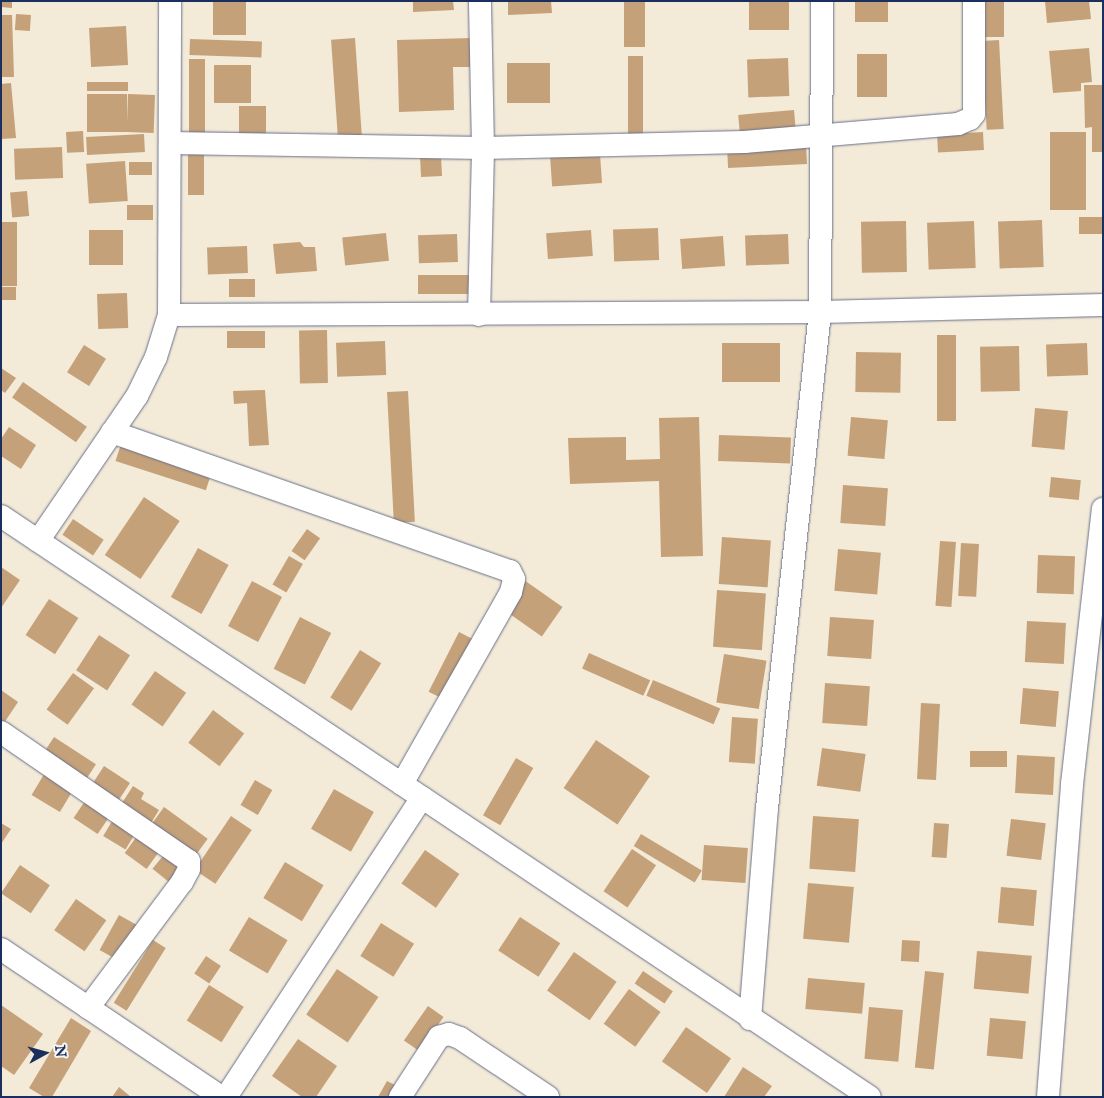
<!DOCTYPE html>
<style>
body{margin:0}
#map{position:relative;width:1104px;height:1098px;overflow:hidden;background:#f3ead8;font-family:"IM FELL English",serif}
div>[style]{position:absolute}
.building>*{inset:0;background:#c5a17a;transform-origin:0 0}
.roads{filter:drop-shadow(0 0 1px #677089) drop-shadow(0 0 1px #677089)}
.minor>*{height:22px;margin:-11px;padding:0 11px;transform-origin:11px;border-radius:11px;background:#fff}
span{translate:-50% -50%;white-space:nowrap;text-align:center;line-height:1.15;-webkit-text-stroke:4.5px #f6f6f2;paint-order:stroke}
.frame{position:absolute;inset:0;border:2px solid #1b2f5e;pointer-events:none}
.north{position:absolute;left:20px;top:1028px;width:50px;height:50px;-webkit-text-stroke:4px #f6f6f2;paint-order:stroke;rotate:83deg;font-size:14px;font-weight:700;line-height:20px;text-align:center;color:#1b2f5e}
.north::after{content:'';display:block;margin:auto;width:18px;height:22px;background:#1b2f5e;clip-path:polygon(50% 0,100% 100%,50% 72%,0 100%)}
</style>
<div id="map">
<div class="building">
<i style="clip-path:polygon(1px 1px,12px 1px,12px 8px,1px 7px)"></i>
<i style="left:213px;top:1px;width:33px;height:34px"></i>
<i style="clip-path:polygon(413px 1px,453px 1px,454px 10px,413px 12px)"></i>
<i style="clip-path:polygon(508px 1px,551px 1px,552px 13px,508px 15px)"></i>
<i style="left:624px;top:1px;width:21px;height:46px"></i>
<i style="left:749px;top:1px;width:40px;height:29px"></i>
<i style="left:855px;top:1px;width:33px;height:21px"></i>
<i style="left:983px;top:1px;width:21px;height:36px"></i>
<i style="clip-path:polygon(1045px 1px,1089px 1px,1091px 19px,1047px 23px)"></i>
<i style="left:16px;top:14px;width:15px;height:16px;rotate:4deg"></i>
<i style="clip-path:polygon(1px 15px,12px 15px,14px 77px,1px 77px)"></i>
<i style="left:126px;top:26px;width:39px;height:37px;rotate:87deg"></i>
<i style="left:355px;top:38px;width:103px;height:24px;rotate:86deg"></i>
<i style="clip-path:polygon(472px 38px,472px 67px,453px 67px,454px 110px,399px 112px,397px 40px)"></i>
<i style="left:190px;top:39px;width:72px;height:16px;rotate:2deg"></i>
<i style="left:999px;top:40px;width:89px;height:17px;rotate:87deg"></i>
<i style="clip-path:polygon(1089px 48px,1092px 82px,1081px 83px,1081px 91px,1053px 93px,1049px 51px)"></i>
<i style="left:857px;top:54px;width:30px;height:43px"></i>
<i style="left:628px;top:56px;width:15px;height:83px"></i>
<i style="left:788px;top:58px;width:38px;height:41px;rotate:88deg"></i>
<i style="left:189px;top:59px;width:16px;height:77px"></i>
<i style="left:507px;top:63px;width:43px;height:40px"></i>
<i style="left:214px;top:65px;width:37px;height:38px"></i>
<i style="left:128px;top:82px;width:9px;height:41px;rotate:90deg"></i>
<i style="clip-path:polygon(11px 83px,16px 138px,1px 139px,1px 84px)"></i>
<i style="clip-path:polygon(1084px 85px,1103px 85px,1103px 152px,1092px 152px,1092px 127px,1085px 128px)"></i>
<i style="left:87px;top:94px;width:40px;height:38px"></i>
<i style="left:128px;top:94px;width:27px;height:38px;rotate:2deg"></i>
<i style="left:239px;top:106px;width:27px;height:32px"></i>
<i style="left:794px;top:110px;width:25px;height:56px;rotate:85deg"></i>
<i style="left:83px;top:131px;width:21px;height:17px;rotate:87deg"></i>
<i style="left:983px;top:132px;width:18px;height:46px;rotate:87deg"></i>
<i style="left:1050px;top:132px;width:36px;height:78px"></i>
<i style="left:144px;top:134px;width:18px;height:58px;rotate:87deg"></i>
<i style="left:806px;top:145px;width:19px;height:79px;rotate:87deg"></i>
<i style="left:62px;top:147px;width:31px;height:48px;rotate:88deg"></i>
<i style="left:188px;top:152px;width:16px;height:43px"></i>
<i style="left:600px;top:154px;width:29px;height:50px;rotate:86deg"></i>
<i style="left:441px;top:156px;width:20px;height:21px;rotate:87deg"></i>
<i style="left:125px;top:161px;width:40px;height:39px;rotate:86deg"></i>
<i style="left:152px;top:162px;width:13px;height:23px;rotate:90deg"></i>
<i style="left:27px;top:191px;width:25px;height:17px;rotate:85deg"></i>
<i style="left:127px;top:205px;width:26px;height:15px"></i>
<i style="left:1103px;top:217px;width:17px;height:24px;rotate:90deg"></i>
<i style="left:1042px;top:220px;width:47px;height:44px;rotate:88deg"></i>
<i style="left:906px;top:221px;width:51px;height:45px;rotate:89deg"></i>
<i style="left:974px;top:221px;width:47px;height:47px;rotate:88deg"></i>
<i style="left:1px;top:222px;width:16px;height:64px"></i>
<i style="left:658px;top:228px;width:32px;height:45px;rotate:88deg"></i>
<i style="left:89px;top:230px;width:34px;height:35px"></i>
<i style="left:591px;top:230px;width:26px;height:45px;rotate:86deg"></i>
<i style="left:386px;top:233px;width:28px;height:44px;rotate:84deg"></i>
<i style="left:457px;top:234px;width:28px;height:39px;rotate:88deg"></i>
<i style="left:788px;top:234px;width:30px;height:43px;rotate:88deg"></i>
<i style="left:723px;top:236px;width:30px;height:43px;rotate:86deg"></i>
<i style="clip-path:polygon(300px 242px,304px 247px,315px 247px,317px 271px,276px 274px,273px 244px)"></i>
<i style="left:247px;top:246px;width:27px;height:40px;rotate:88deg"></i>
<i style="left:418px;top:275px;width:51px;height:19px"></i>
<i style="left:255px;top:279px;width:18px;height:26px;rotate:90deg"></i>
<i style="left:16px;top:287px;width:13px;height:15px;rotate:90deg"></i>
<i style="left:127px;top:293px;width:35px;height:30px;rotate:88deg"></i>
<i style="left:327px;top:330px;width:53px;height:28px;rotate:89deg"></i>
<i style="left:265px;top:331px;width:17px;height:38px;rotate:90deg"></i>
<i style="left:937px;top:335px;width:19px;height:86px"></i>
<i style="left:385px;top:341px;width:34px;height:49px;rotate:88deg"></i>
<i style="left:722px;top:343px;width:58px;height:39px"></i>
<i style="left:1087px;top:343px;width:32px;height:41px;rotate:88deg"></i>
<i style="left:84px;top:345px;width:26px;height:32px;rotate:32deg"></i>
<i style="left:1019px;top:346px;width:45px;height:39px;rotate:89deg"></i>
<i style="left:856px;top:352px;width:45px;height:40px;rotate:1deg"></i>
<i style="clip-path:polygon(1px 368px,16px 378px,5px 393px,1px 390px)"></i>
<i style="left:23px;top:382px;width:78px;height:19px;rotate:35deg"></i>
<i style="clip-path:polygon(265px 390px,269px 445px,249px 446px,247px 403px,234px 404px,233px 391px)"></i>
<i style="left:408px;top:391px;width:131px;height:21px;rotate:87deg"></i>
<i style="left:1035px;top:408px;width:33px;height:39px;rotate:5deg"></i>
<i style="clip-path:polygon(699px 417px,703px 556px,661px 557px,659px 481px,570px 484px,568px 438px,626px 437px,626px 460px,660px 459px,659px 418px)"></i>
<i style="left:851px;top:417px;width:37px;height:39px;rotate:5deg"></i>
<i style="clip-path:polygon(9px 427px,36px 445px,21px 469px,1px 456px,1px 439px)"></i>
<i style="left:719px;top:435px;width:72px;height:26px;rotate:2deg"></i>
<i style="left:122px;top:441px;width:95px;height:21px;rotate:18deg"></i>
<i style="left:1051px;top:477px;width:30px;height:20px;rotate:6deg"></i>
<i style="left:843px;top:485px;width:45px;height:38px;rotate:4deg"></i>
<i style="left:144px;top:497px;width:43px;height:70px;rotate:34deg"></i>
<i style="left:73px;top:519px;width:37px;height:19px;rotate:34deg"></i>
<i style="left:307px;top:529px;width:16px;height:27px;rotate:35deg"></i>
<i style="left:722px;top:537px;width:49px;height:47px;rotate:4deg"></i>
<i style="left:940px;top:541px;width:16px;height:65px;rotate:4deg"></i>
<i style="left:961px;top:543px;width:18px;height:53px;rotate:3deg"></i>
<i style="left:198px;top:548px;width:35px;height:56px;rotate:29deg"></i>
<i style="left:838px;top:549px;width:43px;height:42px;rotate:5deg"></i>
<i style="left:1038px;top:555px;width:37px;height:38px;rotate:2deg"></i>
<i style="left:289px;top:556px;width:16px;height:33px;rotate:30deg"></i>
<i style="clip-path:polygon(1px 567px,20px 580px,1px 608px)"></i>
<i style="left:524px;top:580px;width:47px;height:36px;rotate:35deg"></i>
<i style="left:252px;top:581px;width:34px;height:51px;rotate:28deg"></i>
<i style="left:717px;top:590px;width:49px;height:57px;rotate:4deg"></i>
<i style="left:49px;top:599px;width:35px;height:43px;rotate:33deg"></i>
<i style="left:300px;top:617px;width:35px;height:58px;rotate:27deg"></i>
<i style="left:830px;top:617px;width:44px;height:39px;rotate:4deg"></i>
<i style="left:1027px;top:621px;width:39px;height:41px;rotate:3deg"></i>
<i style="left:459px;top:632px;width:18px;height:67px;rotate:27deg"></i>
<i style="left:99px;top:635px;width:37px;height:42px;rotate:33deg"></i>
<i style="left:360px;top:650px;width:25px;height:56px;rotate:32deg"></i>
<i style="left:589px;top:653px;width:67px;height:17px;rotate:24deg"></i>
<i style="left:724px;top:654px;width:43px;height:49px;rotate:9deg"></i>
<i style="left:155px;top:671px;width:38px;height:41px;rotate:35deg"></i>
<i style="left:73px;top:673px;width:26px;height:45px;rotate:36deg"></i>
<i style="left:653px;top:680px;width:73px;height:17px;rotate:23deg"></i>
<i style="left:825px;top:683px;width:45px;height:40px;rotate:4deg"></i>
<i style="left:1023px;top:688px;width:36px;height:36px;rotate:5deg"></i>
<i style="clip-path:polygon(1px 690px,18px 702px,4px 723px,1px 721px)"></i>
<i style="left:921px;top:703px;width:19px;height:76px;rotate:3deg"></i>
<i style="left:213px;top:710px;width:39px;height:41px;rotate:37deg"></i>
<i style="left:732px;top:717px;width:26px;height:45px;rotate:4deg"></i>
<i style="left:54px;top:737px;width:50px;height:17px;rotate:33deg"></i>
<i style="left:596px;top:740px;width:65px;height:58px;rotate:34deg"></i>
<i style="left:822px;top:748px;width:44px;height:38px;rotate:8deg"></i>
<i style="left:970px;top:751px;width:37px;height:16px"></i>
<i style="left:1017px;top:755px;width:38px;height:38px;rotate:3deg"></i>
<i style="left:516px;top:758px;width:20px;height:66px;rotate:30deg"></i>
<i style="left:104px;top:766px;width:31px;height:22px;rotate:33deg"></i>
<i style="left:46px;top:771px;width:33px;height:28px;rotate:31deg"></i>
<i style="left:255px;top:780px;width:20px;height:29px;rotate:30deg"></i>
<i style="clip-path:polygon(133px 786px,144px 793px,141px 799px,159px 810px,151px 823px,122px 803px)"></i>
<i style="left:334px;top:789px;width:46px;height:46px;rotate:30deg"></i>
<i style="left:87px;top:798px;width:29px;height:24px;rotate:34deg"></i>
<i style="left:164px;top:807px;width:54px;height:21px;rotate:36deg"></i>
<i style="left:231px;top:816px;width:25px;height:65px;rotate:34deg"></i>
<i style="left:813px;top:816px;width:46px;height:53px;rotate:4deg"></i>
<i style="left:114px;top:818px;width:26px;height:21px;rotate:31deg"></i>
<i style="left:1011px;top:819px;width:35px;height:37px;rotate:7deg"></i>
<i style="clip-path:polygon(1px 823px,11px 829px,1px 844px)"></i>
<i style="left:934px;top:823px;width:15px;height:34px;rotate:4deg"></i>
<i style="left:140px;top:832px;width:27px;height:26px;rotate:36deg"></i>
<i style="left:641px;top:834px;width:71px;height:14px;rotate:31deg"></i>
<i style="left:704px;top:845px;width:44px;height:35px;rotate:4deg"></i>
<i style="left:632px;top:849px;width:29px;height:51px;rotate:34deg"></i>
<i style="left:425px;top:850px;width:42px;height:41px;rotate:35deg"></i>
<i style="left:167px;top:851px;width:21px;height:23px;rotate:39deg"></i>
<i style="left:285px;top:862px;width:45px;height:42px;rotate:31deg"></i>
<i style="left:20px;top:865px;width:36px;height:34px;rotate:34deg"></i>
<i style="left:808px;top:883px;width:46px;height:56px;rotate:5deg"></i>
<i style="left:1001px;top:887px;width:36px;height:36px;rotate:5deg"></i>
<i style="left:76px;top:899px;width:37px;height:38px;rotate:35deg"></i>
<i style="left:119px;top:915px;width:21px;height:40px;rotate:29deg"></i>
<i style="left:249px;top:917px;width:45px;height:39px;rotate:31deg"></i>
<i style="left:520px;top:917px;width:48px;height:40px;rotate:33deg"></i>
<i style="left:381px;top:923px;width:39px;height:39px;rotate:32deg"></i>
<i style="left:153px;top:940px;width:15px;height:74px;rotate:32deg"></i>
<i style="left:902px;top:940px;width:18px;height:21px;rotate:3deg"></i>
<i style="left:977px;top:951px;width:55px;height:38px;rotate:5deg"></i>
<i style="left:574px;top:952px;width:52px;height:47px;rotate:35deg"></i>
<i style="left:206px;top:956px;width:18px;height:21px;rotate:34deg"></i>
<i style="left:337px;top:969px;width:50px;height:55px;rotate:34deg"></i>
<i style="left:643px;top:971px;width:36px;height:15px;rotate:34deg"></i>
<i style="left:925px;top:971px;width:19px;height:97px;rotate:6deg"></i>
<i style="left:808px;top:978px;width:57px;height:31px;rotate:5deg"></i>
<i style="left:209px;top:985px;width:41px;height:42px;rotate:32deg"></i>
<i style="left:629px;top:989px;width:39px;height:43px;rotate:36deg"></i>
<i style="clip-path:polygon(1px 1005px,43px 1034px,14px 1075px,1px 1066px)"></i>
<i style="left:428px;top:1006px;width:19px;height:42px;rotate:35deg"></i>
<i style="left:869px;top:1007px;width:34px;height:52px;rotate:5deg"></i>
<i style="clip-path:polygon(71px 1018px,91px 1031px,52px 1097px,44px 1097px,29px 1088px)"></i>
<i style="left:990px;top:1018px;width:36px;height:38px;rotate:5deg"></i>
<i style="left:686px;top:1027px;width:55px;height:42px;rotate:35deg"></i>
<i style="clip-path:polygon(298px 1039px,337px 1066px,316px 1097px,302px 1097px,272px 1076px)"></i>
<i style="clip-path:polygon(743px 1067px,772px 1086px,764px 1097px,724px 1097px)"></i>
<i style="clip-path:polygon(387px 1081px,399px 1087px,394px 1097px,378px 1097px)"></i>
<i style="clip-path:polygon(119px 1087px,131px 1097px,112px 1097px)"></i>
</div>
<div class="roads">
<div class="minor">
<i style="left:170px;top:143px;width:313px;rotate:0.9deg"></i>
<i style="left:483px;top:148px;width:261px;rotate:-1.3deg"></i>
<i style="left:744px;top:142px;width:215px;rotate:-4.8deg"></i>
<i style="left:958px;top:124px;width:13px;rotate:-23deg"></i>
<i style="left:970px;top:119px;width:6px;rotate:-51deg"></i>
<i style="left:974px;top:114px;width:113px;rotate:-90deg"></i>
<i style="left:169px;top:315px;width:651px;rotate:-0.26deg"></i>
<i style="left:820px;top:312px;width:283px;rotate:-1.4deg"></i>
<i style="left:479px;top:315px;width:167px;rotate:-88.6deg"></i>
<i style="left:483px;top:148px;width:147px;rotate:-91.2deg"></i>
<i style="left:112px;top:432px;width:422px;rotate:19.3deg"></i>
<i style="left:510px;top:571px;width:9px;rotate:63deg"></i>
<i style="left:514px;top:579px;width:13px;rotate:103deg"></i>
<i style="left:511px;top:592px;width:221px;rotate:119.6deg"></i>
<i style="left:1px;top:516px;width:1045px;rotate:33.77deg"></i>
<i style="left:38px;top:541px;width:176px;rotate:-55.7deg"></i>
<i style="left:137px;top:396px;width:43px;rotate:-64deg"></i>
<i style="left:156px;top:357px;width:44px;rotate:-72.8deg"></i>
<i style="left:169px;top:315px;width:314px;rotate:-89.8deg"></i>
<i style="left:1px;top:732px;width:228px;rotate:34.5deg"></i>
<i style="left:189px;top:861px;width:8px;rotate:90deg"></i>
<i style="left:189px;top:869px;width:15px;rotate:118deg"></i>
<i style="left:182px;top:882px;width:157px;rotate:126.7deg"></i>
<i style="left:1px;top:949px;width:265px;rotate:33.9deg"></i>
<i style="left:750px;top:1019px;width:212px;rotate:-85.4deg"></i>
<i style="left:767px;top:808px;width:499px;rotate:-83.9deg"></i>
<i style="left:820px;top:312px;width:311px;rotate:-89.6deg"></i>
<i style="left:226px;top:1097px;width:358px;rotate:-56.8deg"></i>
<i style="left:400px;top:1097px;width:72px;rotate:-57deg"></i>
<i style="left:439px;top:1037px;width:10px;rotate:-17deg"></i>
<i style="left:449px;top:1034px;width:12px;rotate:20deg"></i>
<i style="left:460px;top:1038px;width:106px;rotate:33.8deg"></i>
<i style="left:1048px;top:1097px;width:314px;rotate:-85.6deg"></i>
<i style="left:1072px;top:784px;width:277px;rotate:-83.6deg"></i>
</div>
</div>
<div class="frame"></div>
<div class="north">N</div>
</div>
